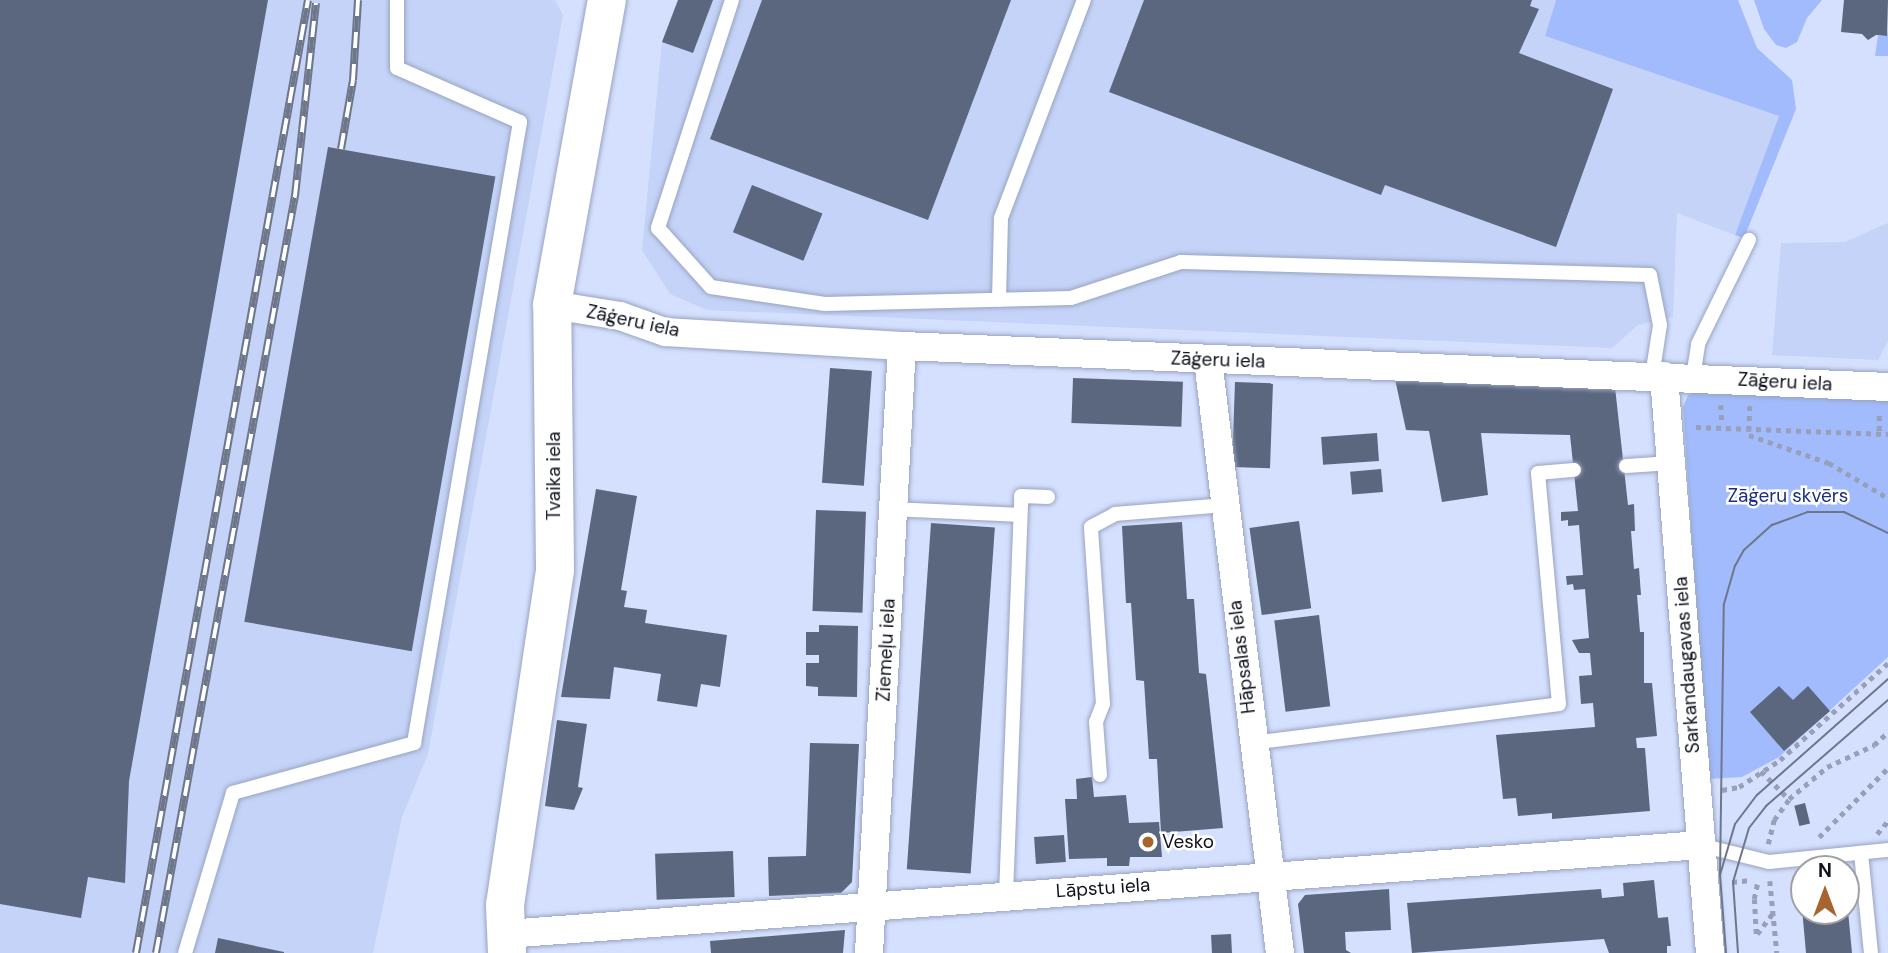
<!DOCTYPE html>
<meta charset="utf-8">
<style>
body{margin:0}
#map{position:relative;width:1888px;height:953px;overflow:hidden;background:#d4e0fe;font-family:"DM Sans",sans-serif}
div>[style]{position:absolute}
.built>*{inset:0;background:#c4d3f7}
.green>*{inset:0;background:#a1bbfc}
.building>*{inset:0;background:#5b667f;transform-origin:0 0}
.path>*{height:4.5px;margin-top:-2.25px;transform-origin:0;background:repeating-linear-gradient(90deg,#97a0b8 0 5px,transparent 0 10px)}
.roads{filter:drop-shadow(0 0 2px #98a4c0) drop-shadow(0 0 2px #98a4c0)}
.service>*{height:14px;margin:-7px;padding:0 7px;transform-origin:7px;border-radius:7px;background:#fff}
.minor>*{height:28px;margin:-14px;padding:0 14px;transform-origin:14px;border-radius:14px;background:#fff}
.primary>*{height:38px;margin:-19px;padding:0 19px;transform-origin:19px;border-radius:19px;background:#fff}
.tram>*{height:2px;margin:-1px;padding:0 1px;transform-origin:1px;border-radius:1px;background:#6e768a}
.rail>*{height:8px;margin-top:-4px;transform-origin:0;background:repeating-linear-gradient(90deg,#fff 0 16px,#6e768a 0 32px);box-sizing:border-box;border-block:2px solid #6e768a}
.dots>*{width:19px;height:19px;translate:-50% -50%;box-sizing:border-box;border:4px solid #fff;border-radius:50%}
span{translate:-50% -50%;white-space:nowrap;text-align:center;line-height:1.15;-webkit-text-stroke:5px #fff;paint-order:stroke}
.street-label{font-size:19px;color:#0e121c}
.park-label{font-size:19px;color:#1a2f80}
.poi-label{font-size:19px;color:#0e121c}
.left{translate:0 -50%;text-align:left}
.north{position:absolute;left:1790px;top:855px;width:70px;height:70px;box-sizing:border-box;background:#fff;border:2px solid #9fa0a4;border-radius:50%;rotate:0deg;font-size:19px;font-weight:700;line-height:28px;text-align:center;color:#0e121c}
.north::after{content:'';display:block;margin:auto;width:24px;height:32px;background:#a66530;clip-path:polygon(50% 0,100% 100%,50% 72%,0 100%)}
</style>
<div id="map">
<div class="built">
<i style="clip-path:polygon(0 0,555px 0,563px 15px,428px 754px,402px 817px,373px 953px,0 953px)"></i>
<i style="clip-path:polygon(678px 0,1556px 0,1545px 36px,1779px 116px,1735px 235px,1677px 213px,1673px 317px,1638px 325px,1612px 348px,707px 310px,670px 294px,642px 250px,662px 42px)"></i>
<i style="clip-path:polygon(1888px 223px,1888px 341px,1878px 360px,1772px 355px,1781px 243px,1845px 242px)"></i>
</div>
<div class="green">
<i style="clip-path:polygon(1556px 0,1738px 0,1757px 48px,1792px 80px,1796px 109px,1744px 238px,1735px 235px,1779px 116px,1545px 36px)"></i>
<i style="clip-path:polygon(1754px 0,1822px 0,1807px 18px,1797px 42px,1786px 48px,1776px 45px,1764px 29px)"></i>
<i style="clip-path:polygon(1888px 29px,1888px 56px,1875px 56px,1878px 36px,1887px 36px)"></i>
<i style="clip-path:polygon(1698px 390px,1888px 398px,1888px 657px,1779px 757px,1742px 777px,1708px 779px,1683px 407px,1688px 395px)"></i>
</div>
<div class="building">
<i style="clip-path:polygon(0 0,268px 0,129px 781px,125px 883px,88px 877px,81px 918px,0 904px)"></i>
<i style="clip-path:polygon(678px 0,713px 0,693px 53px,662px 42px)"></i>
<i style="clip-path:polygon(762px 0,1011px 0,928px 220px,710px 139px)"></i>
<i style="clip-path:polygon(1144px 0,1532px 0,1530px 6px,1539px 9px,1519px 53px,1613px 89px,1556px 247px,1385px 185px,1381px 195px,1109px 92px)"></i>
<i style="clip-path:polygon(1844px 0,1888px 0,1887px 36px,1876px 35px,1868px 40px,1862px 34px,1841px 32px)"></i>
<i style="left:328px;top:147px;width:170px;height:482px;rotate:10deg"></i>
<i style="left:752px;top:185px;width:76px;height:51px;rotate:22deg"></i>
<i style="left:830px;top:368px;width:42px;height:115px;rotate:4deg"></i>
<i style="left:1073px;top:378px;width:110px;height:45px;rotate:2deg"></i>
<i style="clip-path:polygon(1395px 379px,1615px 387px,1628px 505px,1634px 504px,1635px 531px,1631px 531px,1634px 569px,1639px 568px,1641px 595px,1637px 595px,1640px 632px,1644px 632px,1644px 683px,1652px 683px,1657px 736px,1636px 738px,1637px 748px,1645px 748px,1650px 811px,1552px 819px,1552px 813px,1518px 816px,1516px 798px,1503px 799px,1496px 735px,1595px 727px,1593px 703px,1581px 704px,1579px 676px,1592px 675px,1590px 653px,1579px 653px,1572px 640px,1589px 638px,1585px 589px,1574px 590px,1573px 584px,1567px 585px,1566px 576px,1583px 575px,1579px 525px,1568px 526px,1568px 520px,1561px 521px,1561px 512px,1578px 511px,1570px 435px,1481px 433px,1488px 495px,1442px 502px,1429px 431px,1406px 430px)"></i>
<i style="left:1235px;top:382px;width:38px;height:85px;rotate:2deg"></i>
<i style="left:1377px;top:433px;width:28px;height:56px;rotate:86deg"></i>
<i style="left:1381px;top:469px;width:23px;height:31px;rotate:85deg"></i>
<i style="clip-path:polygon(596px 489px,637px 496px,621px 590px,627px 591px,624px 607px,647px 610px,645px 623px,727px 635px,720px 687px,701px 684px,697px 707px,657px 701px,661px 674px,614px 667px,610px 699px,561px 697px)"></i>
<i style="left:816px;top:510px;width:50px;height:101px;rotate:2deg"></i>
<i style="left:1299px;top:521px;width:88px;height:50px;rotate:82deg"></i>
<i style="clip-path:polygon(1182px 522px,1187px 599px,1194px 599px,1199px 673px,1206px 674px,1223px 828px,1161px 833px,1157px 759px,1149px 759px,1144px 681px,1136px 680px,1131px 603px,1126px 603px,1122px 526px)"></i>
<i style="left:931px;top:523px;width:64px;height:347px;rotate:4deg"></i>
<i style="left:1319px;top:615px;width:92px;height:45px;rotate:83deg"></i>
<i style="clip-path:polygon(819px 625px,858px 626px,857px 697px,818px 696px,818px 687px,806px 686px,806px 663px,819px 663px,819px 655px,806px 655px,806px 632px,819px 632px)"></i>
<i style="clip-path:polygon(1779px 686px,1793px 700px,1808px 686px,1830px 711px,1784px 751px,1750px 712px)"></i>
<i style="clip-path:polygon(557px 720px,587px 724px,578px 787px,583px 788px,574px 810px,545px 806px)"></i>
<i style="clip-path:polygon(810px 743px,859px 744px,852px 882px,841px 893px,769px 896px,768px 857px,806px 856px)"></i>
<i style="clip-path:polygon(1092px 777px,1094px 797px,1126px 795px,1129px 823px,1159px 822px,1162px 857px,1130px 857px,1129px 866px,1107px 866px,1107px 858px,1069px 859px,1065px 799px,1077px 799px,1076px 779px)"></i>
<i style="left:1805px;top:803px;width:21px;height:11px;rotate:76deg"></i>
<i style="left:1064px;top:835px;width:27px;height:30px;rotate:86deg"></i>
<i style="left:733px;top:851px;width:46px;height:78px;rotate:88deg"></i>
<i style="clip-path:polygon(1654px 880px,1658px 918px,1668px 917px,1671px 946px,1667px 946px,1667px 953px,1609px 953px,1604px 939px,1412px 953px,1407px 903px,1601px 889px,1602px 898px,1624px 896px,1623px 883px)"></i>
<i style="clip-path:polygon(1804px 885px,1804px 911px,1848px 911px,1852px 953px,1806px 953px,1800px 886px)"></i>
<i style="clip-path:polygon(1389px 889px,1391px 930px,1345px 932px,1346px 950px,1351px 953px,1304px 953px,1298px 904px,1305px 895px)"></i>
<i style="clip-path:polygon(845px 930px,843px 953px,711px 953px,710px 941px)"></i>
<i style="left:1231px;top:934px;width:19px;height:20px;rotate:87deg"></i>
<i style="clip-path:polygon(218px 938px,284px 952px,284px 953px,215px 953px)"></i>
</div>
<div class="path">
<i style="left:1721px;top:405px;width:20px;rotate:87deg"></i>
<i style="left:1750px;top:406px;width:29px;rotate:92deg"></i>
<i style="left:1749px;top:435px;width:85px;rotate:19.3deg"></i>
<i style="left:1829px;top:463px;width:69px;rotate:30.7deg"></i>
<i style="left:1696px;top:427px;width:192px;rotate:2.1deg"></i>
<i style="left:1879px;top:431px;width:20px;rotate:-90deg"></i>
<i style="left:1761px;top:771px;width:40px;rotate:45deg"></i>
<i style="left:1722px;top:790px;width:17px;rotate:-10deg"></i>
<i style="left:1739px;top:787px;width:49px;rotate:-33.4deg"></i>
<i style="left:1780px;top:760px;width:145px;rotate:-41.9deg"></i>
<i style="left:1877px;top:834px;width:17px;rotate:-50deg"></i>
<i style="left:1819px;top:837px;width:98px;rotate:-45deg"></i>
<i style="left:1768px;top:844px;width:25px;rotate:-76deg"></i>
<i style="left:1774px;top:820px;width:26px;rotate:-54deg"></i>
<i style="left:1789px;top:799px;width:50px;rotate:-40.1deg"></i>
<i style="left:1827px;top:767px;width:52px;rotate:-25.1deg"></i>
<i style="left:1874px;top:745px;width:19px;rotate:-43deg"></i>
<i style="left:1770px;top:881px;width:72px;rotate:84.4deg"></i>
<i style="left:1732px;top:882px;width:19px;rotate:-6deg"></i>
<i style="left:1756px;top:934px;width:35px;rotate:-93deg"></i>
<i style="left:1754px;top:899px;width:19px;rotate:-78deg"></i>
<i style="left:1757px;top:934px;width:26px;rotate:-53deg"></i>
</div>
<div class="roads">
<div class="service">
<i style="left:732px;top:0;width:240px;rotate:108deg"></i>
<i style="left:658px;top:228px;width:79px;rotate:48.1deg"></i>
<i style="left:711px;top:287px;width:115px;rotate:8.5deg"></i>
<i style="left:825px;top:304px;width:246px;rotate:-1.4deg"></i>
<i style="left:1071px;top:298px;width:116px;rotate:-18.1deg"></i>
<i style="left:1181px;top:262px;width:469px;rotate:1.6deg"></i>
<i style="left:1650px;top:275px;width:51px;rotate:78.7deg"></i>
<i style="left:1660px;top:325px;width:52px;rotate:98.9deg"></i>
<i style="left:999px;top:300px;width:82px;rotate:-88.6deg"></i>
<i style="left:1001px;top:218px;width:233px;rotate:-69.2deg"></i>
<i style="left:1693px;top:377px;width:33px;rotate:-81deg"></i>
<i style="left:1698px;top:344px;width:116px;rotate:-63.9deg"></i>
<i style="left:1626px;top:466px;width:46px;rotate:-3.7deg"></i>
<i style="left:893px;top:509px;width:127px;rotate:2.7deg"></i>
<i style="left:1252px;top:743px;width:309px;rotate:-7.2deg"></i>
<i style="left:1559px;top:704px;width:232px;rotate:-95.2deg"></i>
<i style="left:1538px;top:473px;width:36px;rotate:-5deg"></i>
<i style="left:1100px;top:775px;width:53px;rotate:-94.3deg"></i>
<i style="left:1096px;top:722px;width:19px;rotate:-69deg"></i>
<i style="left:1103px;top:704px;width:177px;rotate:-93.9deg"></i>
<i style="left:1091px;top:527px;width:27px;rotate:-28deg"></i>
<i style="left:1115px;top:514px;width:110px;rotate:-4.7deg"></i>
<i style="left:1700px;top:845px;width:71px;rotate:13.8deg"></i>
<i style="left:1769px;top:862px;width:120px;rotate:-5.8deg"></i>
<i style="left:1861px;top:853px;width:100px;rotate:84.3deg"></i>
<i style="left:1006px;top:895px;width:399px;rotate:-87.8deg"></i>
<i style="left:1021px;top:496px;width:27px;rotate:2deg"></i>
<i style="left:185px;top:953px;width:167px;rotate:-73.3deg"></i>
<i style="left:233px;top:793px;width:188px;rotate:-15.4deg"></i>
<i style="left:414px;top:743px;width:630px;rotate:-80.31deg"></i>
<i style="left:520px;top:122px;width:134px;rotate:-156.3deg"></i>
<i style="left:397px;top:68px;width:68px;rotate:-90deg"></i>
</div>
<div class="minor">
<i style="left:552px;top:305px;width:69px;rotate:9.2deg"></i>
<i style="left:620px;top:316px;width:48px;rotate:19.6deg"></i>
<i style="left:665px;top:332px;width:237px;rotate:3.4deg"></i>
<i style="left:902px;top:346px;width:987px;rotate:2.38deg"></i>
<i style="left:1208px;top:360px;width:597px;rotate:83.08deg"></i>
<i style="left:1664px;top:376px;width:579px;rotate:85.44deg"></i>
<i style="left:506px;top:934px;width:1197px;rotate:-4.26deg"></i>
<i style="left:869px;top:953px;width:608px;rotate:-86.89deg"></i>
</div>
<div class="primary">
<i style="left:507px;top:953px;width:48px;rotate:-92.4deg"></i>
<i style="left:505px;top:905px;width:339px;rotate:-81.5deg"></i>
<i style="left:555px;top:570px;width:265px;rotate:-90.6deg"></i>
<i style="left:552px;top:305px;width:310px;rotate:-79.8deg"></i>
</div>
</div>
<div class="tram">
<i style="left:1720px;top:875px;width:271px;rotate:-89.2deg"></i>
<i style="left:1724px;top:604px;width:40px;rotate:-74deg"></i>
<i style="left:1735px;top:566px;width:18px;rotate:-61deg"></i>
<i style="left:1744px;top:550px;width:38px;rotate:-42deg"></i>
<i style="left:1772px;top:525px;width:37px;rotate:-20deg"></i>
<i style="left:1807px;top:512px;width:37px"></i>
<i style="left:1844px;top:512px;width:49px;rotate:25.5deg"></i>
<i style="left:1726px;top:953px;width:78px;rotate:-94.4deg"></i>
<i style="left:1720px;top:875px;width:53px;rotate:-73.6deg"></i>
<i style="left:1735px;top:824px;width:36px;rotate:-53deg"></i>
<i style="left:1757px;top:795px;width:175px;rotate:-41.5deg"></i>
<i style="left:1738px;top:953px;width:71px;rotate:-94deg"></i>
<i style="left:1733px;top:882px;width:56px;rotate:-73.5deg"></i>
<i style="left:1749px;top:828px;width:28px;rotate:-52deg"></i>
<i style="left:1766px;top:806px;width:162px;rotate:-41deg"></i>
</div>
<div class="rail">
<i style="left:341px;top:149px;width:70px;rotate:-80.1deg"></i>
<i style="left:353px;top:80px;width:80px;rotate:-86.4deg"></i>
<i style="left:136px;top:953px;width:968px;rotate:-79.77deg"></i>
<i style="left:156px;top:953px;width:770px;rotate:-79.6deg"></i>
<i style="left:295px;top:196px;width:194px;rotate:-83.8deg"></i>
</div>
<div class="dots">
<i style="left:1148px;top:842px;background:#a66530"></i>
</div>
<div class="street-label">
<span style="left:633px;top:321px;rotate:12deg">Zāģeru iela</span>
<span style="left:1218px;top:360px;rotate:2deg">Zāģeru iela</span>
<span style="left:1785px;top:382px;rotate:3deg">Zāģeru iela</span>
<span style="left:554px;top:476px;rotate:-90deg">Tvaika iela</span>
<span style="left:886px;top:650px;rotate:-87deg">Ziemeļu iela</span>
<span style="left:1242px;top:657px;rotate:-97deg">Hāpsalas iela</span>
<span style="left:1687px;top:665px;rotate:-94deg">Sarkandaugavas iela</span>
<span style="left:1103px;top:888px;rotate:-4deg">Lāpstu iela</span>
</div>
<div class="park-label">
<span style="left:1788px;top:496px">Zāģeru skvērs</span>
</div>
<div class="poi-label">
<span class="left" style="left:1162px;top:842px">Vesko</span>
</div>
<div class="north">N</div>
</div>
